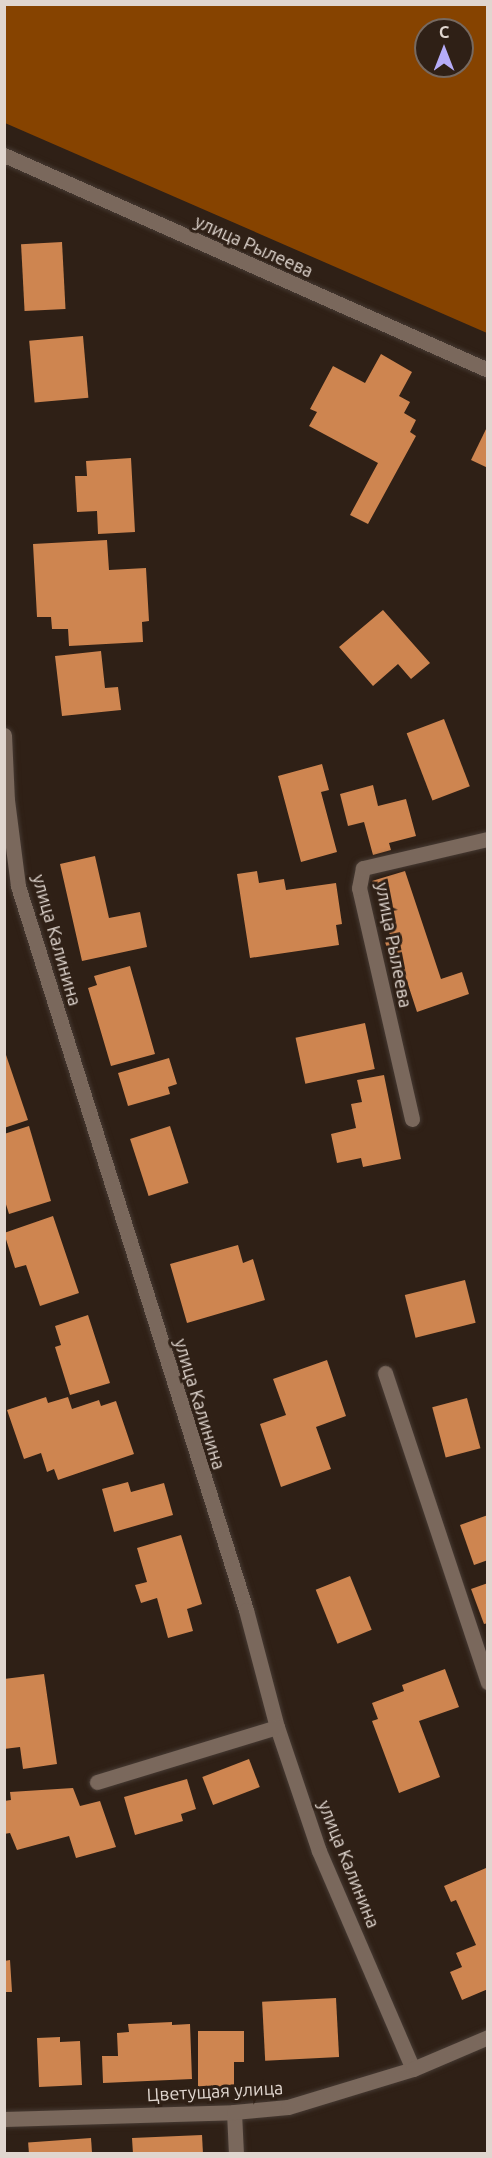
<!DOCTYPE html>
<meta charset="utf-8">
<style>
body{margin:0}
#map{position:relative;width:492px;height:2158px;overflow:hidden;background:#2f2016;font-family:Ubuntu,sans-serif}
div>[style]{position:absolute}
.forest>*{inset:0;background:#864300}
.building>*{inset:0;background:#ce8550;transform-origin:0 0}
.roads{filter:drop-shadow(0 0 2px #463a33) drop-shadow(0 0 2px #463a33)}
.minor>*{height:15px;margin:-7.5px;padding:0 7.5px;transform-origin:7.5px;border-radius:7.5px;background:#7a685c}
span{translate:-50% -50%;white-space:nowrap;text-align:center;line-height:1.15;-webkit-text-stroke:6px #2f2016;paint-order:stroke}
.street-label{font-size:18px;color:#e0d6cf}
.frame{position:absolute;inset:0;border:6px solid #e0d6cf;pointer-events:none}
.north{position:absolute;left:414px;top:18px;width:60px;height:60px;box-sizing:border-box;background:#2f2016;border:2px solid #766960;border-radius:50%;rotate:0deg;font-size:16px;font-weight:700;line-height:24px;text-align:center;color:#e0d6cf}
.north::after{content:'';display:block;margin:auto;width:21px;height:27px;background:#b6acf8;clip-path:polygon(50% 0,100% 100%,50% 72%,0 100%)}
</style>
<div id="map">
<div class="forest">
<i style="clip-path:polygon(evenodd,5px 4px,487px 5px,487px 333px,5px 123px,5px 4px,426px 30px,462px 30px,462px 66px,426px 66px,426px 30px)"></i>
</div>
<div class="building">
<i style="left:62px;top:242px;width:67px;height:41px;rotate:87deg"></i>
<i style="left:83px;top:336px;width:62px;height:54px;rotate:85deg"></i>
<i style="clip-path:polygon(381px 354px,412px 372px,399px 396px,410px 402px,404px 413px,416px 420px,410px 432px,416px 436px,368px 524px,350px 515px,378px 463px,309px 426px,317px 412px,310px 409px,333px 366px,365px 383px)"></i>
<i style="clip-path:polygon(488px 425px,488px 468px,471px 460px)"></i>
<i style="clip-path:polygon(131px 458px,135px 532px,98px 534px,97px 511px,77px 512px,75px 476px,87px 476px,86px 461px)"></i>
<i style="clip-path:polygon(107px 540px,109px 570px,146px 568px,149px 621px,142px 622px,143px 642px,69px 646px,68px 629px,52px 629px,51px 617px,37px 617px,33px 544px)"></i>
<i style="clip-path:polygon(383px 610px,430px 663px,411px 679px,398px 664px,373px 686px,339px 647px)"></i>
<i style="clip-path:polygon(101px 651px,105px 688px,118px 687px,121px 710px,62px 716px,55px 656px)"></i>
<i style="left:444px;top:719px;width:72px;height:40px;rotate:69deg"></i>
<i style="clip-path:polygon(322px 764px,329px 790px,321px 792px,337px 852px,301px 862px,278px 776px)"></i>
<i style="clip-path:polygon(373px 785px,378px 806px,406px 799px,416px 836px,389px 843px,391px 850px,373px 855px,364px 822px,348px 826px,340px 794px)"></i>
<i style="clip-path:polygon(95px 856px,109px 918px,140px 912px,147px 947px,82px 961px,60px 864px)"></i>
<i style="clip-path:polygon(257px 871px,259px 883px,284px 879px,286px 890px,336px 883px,342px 924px,336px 925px,339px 945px,250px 958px,237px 874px)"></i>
<i style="clip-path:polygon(405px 871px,441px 979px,462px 972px,469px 994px,417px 1012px,401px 963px,393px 966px,385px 942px,392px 941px,372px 881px)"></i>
<i style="clip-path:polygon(130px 966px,155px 1054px,111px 1066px,88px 988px,97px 985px,94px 976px)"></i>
<i style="left:365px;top:1023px;width:47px;height:71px;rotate:78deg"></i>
<i style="clip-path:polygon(4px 1049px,28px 1120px,4px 1128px)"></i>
<i style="clip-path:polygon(169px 1058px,177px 1084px,168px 1087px,170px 1094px,128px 1106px,118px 1073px)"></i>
<i style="clip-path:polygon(384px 1075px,401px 1159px,363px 1167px,361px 1158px,337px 1163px,331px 1134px,356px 1128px,351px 1104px,362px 1102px,357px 1080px)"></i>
<i style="clip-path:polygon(29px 1126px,51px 1201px,9px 1214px,4px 1198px,4px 1134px)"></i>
<i style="left:170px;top:1126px;width:60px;height:42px;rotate:72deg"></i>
<i style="clip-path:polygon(53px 1216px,79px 1293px,40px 1306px,26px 1265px,15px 1268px,4px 1233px)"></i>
<i style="clip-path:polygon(238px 1245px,243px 1263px,253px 1259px,265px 1300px,187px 1323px,170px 1264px)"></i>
<i style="left:465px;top:1280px;width:44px;height:62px;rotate:76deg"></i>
<i style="clip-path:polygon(88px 1315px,110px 1383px,70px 1395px,55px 1347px,61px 1345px,55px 1326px)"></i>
<i style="clip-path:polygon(327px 1360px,346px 1416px,316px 1427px,331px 1469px,281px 1487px,260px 1424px,286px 1415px,273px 1379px)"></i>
<i style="clip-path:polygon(46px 1397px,48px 1403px,68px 1397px,72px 1409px,99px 1400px,101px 1406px,116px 1401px,134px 1454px,58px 1480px,54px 1469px,47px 1472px,41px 1453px,24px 1459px,7px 1410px)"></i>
<i style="left:467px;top:1398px;width:52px;height:36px;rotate:75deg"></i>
<i style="clip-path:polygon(128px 1482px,131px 1492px,164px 1483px,173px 1515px,114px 1532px,102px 1489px)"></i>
<i style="clip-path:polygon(488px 1515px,488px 1560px,474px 1565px,460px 1525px)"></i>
<i style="clip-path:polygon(181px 1535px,202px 1604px,187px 1609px,193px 1631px,168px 1638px,157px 1598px,141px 1603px,135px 1585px,147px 1582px,137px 1548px)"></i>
<i style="left:350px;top:1576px;width:58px;height:37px;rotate:68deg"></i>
<i style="clip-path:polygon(488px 1583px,488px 1623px,484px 1624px,471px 1589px)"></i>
<i style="clip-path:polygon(445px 1669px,459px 1707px,419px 1721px,440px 1777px,399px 1793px,372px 1721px,378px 1719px,372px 1703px,404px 1691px,402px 1685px)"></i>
<i style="clip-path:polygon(44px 1674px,57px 1764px,23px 1769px,20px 1747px,4px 1749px,4px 1679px)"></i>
<i style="left:249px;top:1759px;width:30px;height:50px;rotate:69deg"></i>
<i style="clip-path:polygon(187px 1779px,196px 1809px,181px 1814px,183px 1821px,135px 1835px,124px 1797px)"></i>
<i style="clip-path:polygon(73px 1788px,80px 1806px,100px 1801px,116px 1847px,76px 1858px,69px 1836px,17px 1850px,10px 1833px,4px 1834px,4px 1801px,11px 1800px,10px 1792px)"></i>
<i style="clip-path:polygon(486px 1868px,488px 1989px,462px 2000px,450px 1972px,462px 1967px,456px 1953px,476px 1945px,456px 1900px,451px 1902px,444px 1886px)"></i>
<i style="clip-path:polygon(10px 1960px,12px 1992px,4px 1992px,4px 1961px)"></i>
<i style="left:336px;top:1998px;width:59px;height:74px;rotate:87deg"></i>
<i style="clip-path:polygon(172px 2022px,172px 2025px,190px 2024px,192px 2079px,103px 2083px,102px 2056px,118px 2056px,117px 2033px,129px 2032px,128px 2024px)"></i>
<i style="clip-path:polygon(198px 2031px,244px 2031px,244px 2062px,234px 2062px,234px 2087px,198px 2087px)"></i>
<i style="clip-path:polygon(60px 2037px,60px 2042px,80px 2041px,82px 2085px,39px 2087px,37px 2038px)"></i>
<i style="clip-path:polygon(202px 2135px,203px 2154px,133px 2154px,132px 2138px)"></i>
<i style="left:91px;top:2138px;width:16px;height:63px;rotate:86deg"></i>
</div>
<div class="roads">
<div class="minor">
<i style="left:4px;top:155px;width:530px;rotate:23.95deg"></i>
<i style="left:4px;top:735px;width:65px;rotate:87.4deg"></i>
<i style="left:7px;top:800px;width:87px;rotate:82.7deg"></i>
<i style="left:18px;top:886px;width:759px;rotate:72.52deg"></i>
<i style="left:246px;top:1610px;width:121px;rotate:75.2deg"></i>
<i style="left:277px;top:1727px;width:131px;rotate:71.3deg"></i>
<i style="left:319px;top:1851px;width:237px;rotate:66.7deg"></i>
<i style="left:412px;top:1119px;width:237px;rotate:-102.9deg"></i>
<i style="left:359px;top:888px;width:20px;rotate:-79deg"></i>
<i style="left:363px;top:868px;width:128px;rotate:-13.1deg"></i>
<i style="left:385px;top:1373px;width:326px;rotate:71.6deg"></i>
<i style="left:97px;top:1782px;width:188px;rotate:-17deg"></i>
<i style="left:234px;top:2112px;width:42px;rotate:87.3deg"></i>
<i style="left:4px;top:2119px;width:230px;rotate:-1.7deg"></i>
<i style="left:234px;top:2112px;width:54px;rotate:-5.3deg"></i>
<i style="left:288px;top:2107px;width:131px;rotate:-16.9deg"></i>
<i style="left:413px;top:2069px;width:82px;rotate:-23.1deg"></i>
</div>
</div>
<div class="street-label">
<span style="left:254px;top:246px;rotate:24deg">улица Рылеева</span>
<span style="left:57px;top:940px;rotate:74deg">улица Калинина</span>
<span style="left:394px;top:945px;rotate:79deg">улица Рылеева</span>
<span style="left:200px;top:1404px;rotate:73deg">улица Калинина</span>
<span style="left:349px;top:1864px;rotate:68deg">улица Калинина</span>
<span style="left:215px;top:2091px;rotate:-3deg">Цветущая улица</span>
</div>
<div class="frame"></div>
<div class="north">С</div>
</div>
